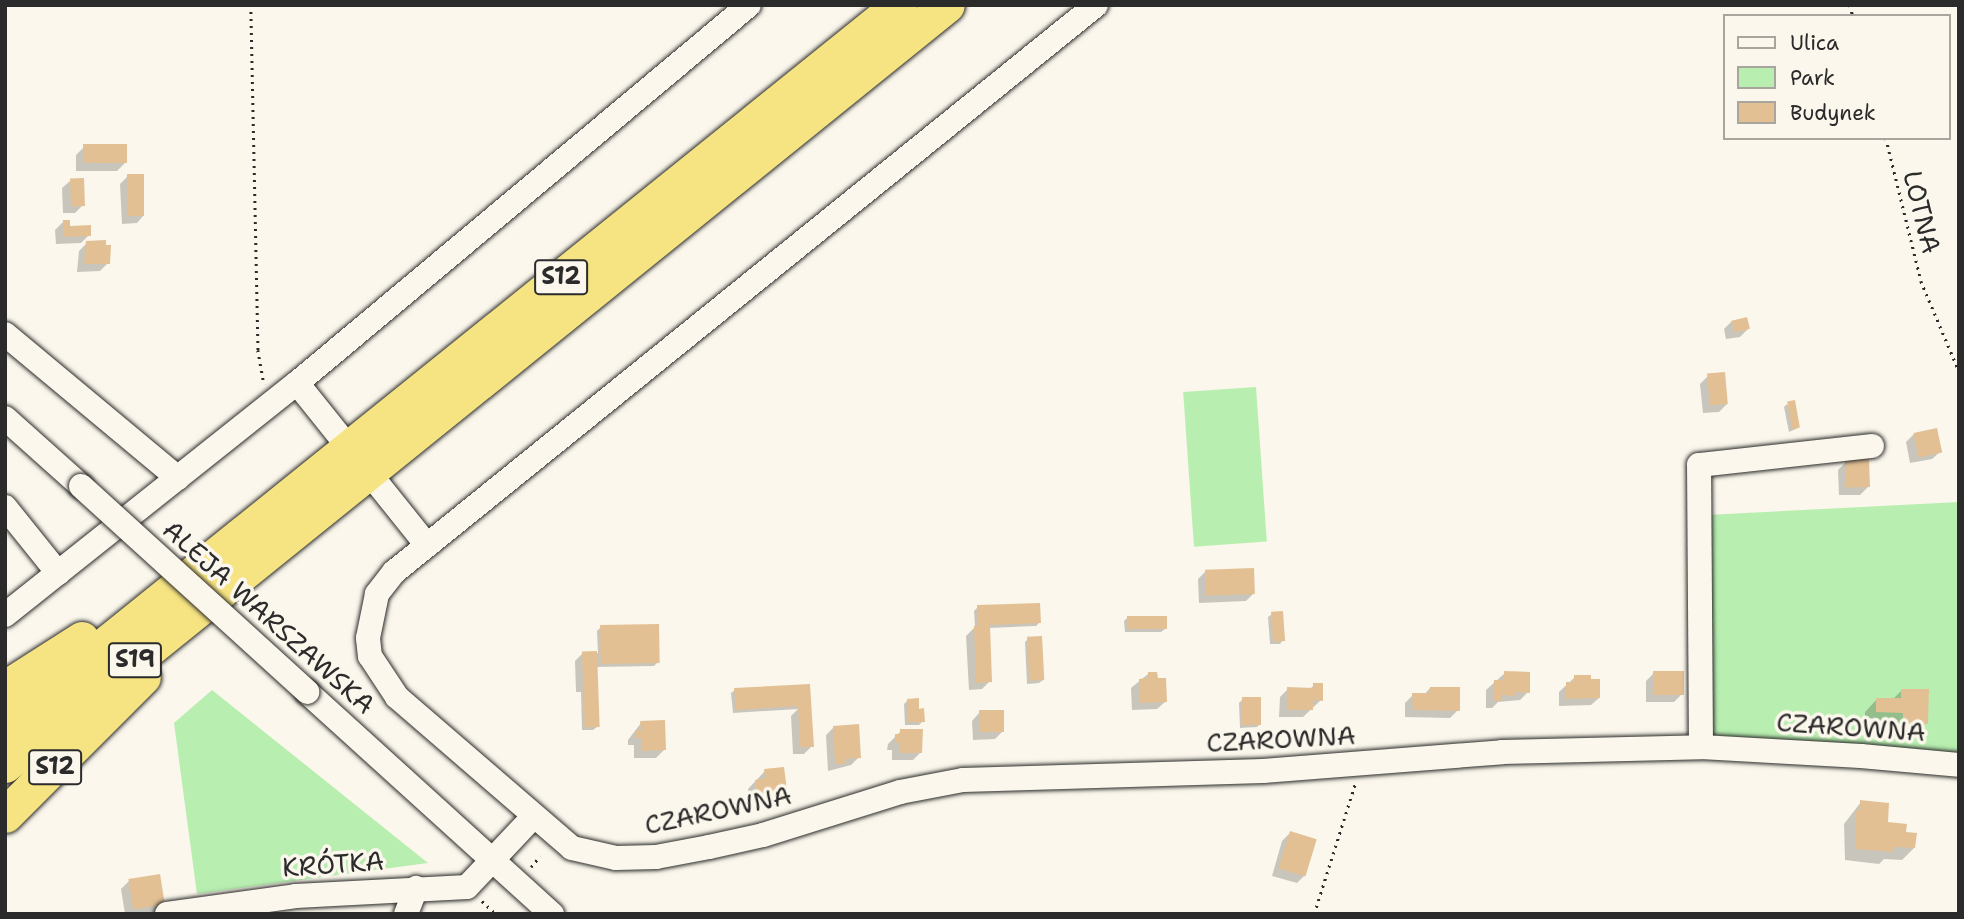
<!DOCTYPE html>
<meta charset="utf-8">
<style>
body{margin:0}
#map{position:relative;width:1964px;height:919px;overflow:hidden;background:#fbf7ec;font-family:"Shantell Sans",sans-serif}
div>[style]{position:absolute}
.green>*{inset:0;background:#b8eeb0;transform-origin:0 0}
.shadow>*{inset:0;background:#0003}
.building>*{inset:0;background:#e2c094;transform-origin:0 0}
.path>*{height:2.5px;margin-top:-1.25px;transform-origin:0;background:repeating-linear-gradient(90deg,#2b2b2b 0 2px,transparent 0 7px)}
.roads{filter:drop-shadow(0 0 2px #2b2b2b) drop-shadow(0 0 2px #2b2b2b)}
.minor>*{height:24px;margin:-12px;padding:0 12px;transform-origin:12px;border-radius:12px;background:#fbf7ec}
.highway>*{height:35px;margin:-17.5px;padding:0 17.5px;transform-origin:17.5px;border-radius:17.5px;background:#f6e381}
.bridges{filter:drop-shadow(0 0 2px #2b2b2b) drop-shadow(0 0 2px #2b2b2b)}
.minor-bridge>*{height:24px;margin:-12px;padding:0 12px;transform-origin:12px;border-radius:12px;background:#fbf7ec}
span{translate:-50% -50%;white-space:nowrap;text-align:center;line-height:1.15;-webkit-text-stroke:7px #fbf7ec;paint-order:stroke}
.shield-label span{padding:2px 5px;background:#fbf7ec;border:2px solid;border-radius:5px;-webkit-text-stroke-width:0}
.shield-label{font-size:24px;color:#2b2b2b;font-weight:700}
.street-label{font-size:26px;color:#2b2b2b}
.frame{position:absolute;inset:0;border:7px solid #2b2b2b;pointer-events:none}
.legend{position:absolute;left:1723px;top:14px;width:228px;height:126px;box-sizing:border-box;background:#fbf7ec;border:2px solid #a8a59f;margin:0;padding:9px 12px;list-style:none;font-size:21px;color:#2b2b2b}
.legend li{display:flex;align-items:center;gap:14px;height:35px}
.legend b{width:35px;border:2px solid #a8a59f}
</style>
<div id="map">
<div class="green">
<i style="left:1256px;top:387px;width:155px;height:73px;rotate:86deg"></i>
<i style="clip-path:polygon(1959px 502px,1959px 758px,1694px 733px,1687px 516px)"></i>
<i style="clip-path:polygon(212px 690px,428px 863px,197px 894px,174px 723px)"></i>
</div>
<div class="shadow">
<i style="clip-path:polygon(84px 147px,125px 163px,117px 171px,76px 171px,76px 155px)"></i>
<i style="clip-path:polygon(128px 176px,144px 215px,137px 223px,122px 224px,120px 184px)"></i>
<i style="clip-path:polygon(70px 181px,83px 205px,75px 213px,63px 213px,62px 188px)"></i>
<i style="clip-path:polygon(63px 222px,68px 228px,89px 235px,81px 243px,56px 244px,55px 230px)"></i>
<i style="clip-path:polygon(87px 243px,104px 246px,108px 263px,100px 271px,77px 272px,79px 251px)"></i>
<i style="clip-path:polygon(1732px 321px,1748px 329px,1740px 337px,1726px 339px,1724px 329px)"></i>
<i style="clip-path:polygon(1708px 376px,1727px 404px,1719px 412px,1703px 413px,1700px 384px)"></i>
<i style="clip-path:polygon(1787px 404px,1798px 428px,1789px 432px,1784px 407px)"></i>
<i style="clip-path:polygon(1914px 434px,1940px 452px,1932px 459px,1910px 463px,1906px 442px)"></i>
<i style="clip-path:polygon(1846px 462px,1868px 487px,1860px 495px,1839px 495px,1838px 470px)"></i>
<i style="clip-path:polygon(1206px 571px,1254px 593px,1246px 601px,1199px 603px,1198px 579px)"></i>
<i style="clip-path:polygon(978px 607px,1039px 623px,1036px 626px,989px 628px,990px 681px,982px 689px,969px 690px,966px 636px,975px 627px,974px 611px)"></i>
<i style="clip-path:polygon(1272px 614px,1283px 640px,1280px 644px,1270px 644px,1268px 617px)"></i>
<i style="clip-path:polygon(1128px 617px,1165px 629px,1161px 632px,1125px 632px,1124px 621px)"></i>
<i style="clip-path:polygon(601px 627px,658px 662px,654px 666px,596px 667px,597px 727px,593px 730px,582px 730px,581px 692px,576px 692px,575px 661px,583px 653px,598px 653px,597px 631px)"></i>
<i style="clip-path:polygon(1028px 639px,1043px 680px,1039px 683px,1027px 684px,1025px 642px)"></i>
<i style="clip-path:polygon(1505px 673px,1528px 692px,1520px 700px,1498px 702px,1492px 708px,1486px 708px,1486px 690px)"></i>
<i style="clip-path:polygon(1654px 673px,1682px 694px,1674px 702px,1646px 702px,1646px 681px)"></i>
<i style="clip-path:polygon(1148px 674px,1165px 702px,1157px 709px,1132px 710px,1131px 688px)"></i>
<i style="clip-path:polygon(1575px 677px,1599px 698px,1591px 705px,1559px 706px,1559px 692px)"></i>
<i style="clip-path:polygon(808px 685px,812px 746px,804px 754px,793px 754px,791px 716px,798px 709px,733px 713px,731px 693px,735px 690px)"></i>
<i style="clip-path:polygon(1314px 685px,1321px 700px,1303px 717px,1279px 717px,1280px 697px,1288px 689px,1310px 689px)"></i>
<i style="clip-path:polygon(1430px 688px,1458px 710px,1450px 718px,1405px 717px,1405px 703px,1413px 695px,1424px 695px)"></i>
<i style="clip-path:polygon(1902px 690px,1926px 723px,1914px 735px,1891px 735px,1892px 724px,1865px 724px,1865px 712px,1877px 699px,1892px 700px)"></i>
<i style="clip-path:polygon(1243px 699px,1260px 724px,1257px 727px,1240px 728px,1239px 703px)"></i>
<i style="clip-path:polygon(908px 700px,923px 721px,919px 725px,905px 725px,904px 704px)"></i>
<i style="clip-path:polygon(979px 713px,1003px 731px,995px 739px,973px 740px,972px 721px)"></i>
<i style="clip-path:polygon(641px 723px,664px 750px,656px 758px,634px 758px,634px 745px,628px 745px,628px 740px)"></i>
<i style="clip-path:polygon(834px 727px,859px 757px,851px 765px,828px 771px,826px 735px)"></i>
<i style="clip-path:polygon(901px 731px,921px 752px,913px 760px,892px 760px,892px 750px,887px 750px,888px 744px)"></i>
<i style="clip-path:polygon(765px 771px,786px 797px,779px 805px,751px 809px,748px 789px)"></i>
<i style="clip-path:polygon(1861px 802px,1886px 823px,1904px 833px,1914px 848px,1902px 860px,1884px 859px,1879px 864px,1845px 860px,1844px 824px)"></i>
<i style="clip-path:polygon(1290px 833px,1305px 875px,1297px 883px,1272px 876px,1282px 841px)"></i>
<i style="clip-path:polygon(129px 881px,163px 904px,155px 912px,125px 914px,121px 889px)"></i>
</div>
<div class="building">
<i style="left:127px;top:144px;width:19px;height:44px;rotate:90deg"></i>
<i style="left:127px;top:174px;width:17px;height:42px"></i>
<i style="left:84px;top:178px;width:28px;height:14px;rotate:88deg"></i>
<i style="clip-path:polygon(63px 220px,70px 220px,70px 226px,91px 225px,91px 236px,63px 237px)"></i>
<i style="clip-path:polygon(106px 240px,106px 245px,111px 245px,110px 264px,84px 264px,86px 241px)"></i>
<i style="left:1747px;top:317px;width:12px;height:16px;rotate:76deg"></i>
<i style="left:1725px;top:372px;width:32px;height:18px;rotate:85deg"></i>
<i style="left:1795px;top:400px;width:28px;height:8px;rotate:80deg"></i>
<i style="left:1937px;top:428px;width:25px;height:24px;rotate:78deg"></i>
<i style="left:1869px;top:459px;width:28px;height:24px;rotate:88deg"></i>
<i style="left:1254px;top:568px;width:26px;height:49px;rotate:88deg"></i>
<i style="clip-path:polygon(1040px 603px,1041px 623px,990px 625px,992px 682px,976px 683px,974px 626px,978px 626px,977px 605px)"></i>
<i style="left:1283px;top:611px;width:30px;height:12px;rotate:86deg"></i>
<i style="left:1127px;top:616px;width:40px;height:13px"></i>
<i style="left:659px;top:624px;width:39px;height:59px;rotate:89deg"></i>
<i style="left:1042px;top:636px;width:44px;height:15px;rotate:87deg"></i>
<i style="left:597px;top:651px;width:76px;height:15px;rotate:88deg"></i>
<i style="clip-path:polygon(1504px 671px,1530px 672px,1530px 693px,1516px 692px,1516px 696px,1502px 695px,1502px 701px,1493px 701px,1494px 680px,1504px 680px)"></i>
<i style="left:1653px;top:671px;width:31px;height:24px"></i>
<i style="clip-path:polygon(1148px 672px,1157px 672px,1158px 678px,1166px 678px,1167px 702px,1139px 703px,1139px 679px,1148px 678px)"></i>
<i style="clip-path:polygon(1574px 675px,1591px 675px,1591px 679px,1600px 679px,1600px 698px,1566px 699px,1566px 682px,1574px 682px)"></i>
<i style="clip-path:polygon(1313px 683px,1323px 683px,1323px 701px,1313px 700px,1313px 710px,1287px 710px,1287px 687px,1313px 688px)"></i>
<i style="clip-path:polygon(810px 684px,814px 747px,800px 747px,798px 706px,736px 710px,734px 688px)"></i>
<i style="clip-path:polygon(1430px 687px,1460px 687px,1460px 711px,1413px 710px,1412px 693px,1430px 693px)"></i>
<i style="clip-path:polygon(1901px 689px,1929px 689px,1928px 724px,1903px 723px,1903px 713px,1876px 712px,1876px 698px,1901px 698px)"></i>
<i style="left:1242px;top:697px;width:19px;height:28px"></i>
<i style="clip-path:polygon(919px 698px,919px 709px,924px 708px,925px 722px,907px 722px,907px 699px)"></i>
<i style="left:1004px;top:710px;width:22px;height:25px;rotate:90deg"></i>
<i style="clip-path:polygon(665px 720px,666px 750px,642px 751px,641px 738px,635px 738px,635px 730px,641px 730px,640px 721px)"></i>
<i style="clip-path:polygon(859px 724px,861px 758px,846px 759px,846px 764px,835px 764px,833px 726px)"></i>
<i style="clip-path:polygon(900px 729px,923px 729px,922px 753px,899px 753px,900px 743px,895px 743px,895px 734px,900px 734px)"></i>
<i style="clip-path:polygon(784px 767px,788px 798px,758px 802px,755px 780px,765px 778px,764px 769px)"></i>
<i style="clip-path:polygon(1860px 800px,1889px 803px,1888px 822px,1907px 824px,1906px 832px,1917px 833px,1915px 848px,1894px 847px,1893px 852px,1856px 849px,1856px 810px,1860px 811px)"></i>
<i style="left:1290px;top:831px;width:28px;height:39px;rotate:17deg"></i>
<i style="left:160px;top:874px;width:31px;height:32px;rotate:81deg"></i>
</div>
<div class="path">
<i style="left:251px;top:5px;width:345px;rotate:88.8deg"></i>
<i style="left:258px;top:350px;width:35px;rotate:80deg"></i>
<i style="left:1850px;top:5px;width:11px;rotate:75deg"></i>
<i style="left:1886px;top:138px;width:147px;rotate:76.2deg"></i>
<i style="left:1921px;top:281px;width:98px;rotate:67.1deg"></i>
<i style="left:531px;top:867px;width:14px;rotate:-51deg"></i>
<i style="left:482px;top:901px;width:19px;rotate:43deg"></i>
<i style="left:1314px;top:914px;width:136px;rotate:-72.5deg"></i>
</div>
<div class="roads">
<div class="minor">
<i style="left:1096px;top:5px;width:902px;rotate:141.07deg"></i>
<i style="left:394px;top:572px;width:28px;rotate:128deg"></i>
<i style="left:377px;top:594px;width:45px;rotate:101.6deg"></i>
<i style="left:368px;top:638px;width:18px;rotate:84deg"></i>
<i style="left:370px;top:656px;width:49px;rotate:56.6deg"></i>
<i style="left:397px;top:697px;width:231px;rotate:40.8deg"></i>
<i style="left:572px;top:848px;width:45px;rotate:12.8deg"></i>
<i style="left:616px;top:858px;width:40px;rotate:-1.4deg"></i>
<i style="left:656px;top:857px;width:54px;rotate:-10.7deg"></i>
<i style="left:709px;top:847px;width:55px;rotate:-12.5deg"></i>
<i style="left:763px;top:835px;width:144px;rotate:-17.4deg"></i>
<i style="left:900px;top:792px;width:64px;rotate:-10.8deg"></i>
<i style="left:963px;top:780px;width:300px;rotate:-1.7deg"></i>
<i style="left:1263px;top:771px;width:240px;rotate:-4.5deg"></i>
<i style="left:1502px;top:752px;width:199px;rotate:-1.4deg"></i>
<i style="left:1701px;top:747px;width:160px;rotate:3.2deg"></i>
<i style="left:1861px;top:756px;width:98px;rotate:5.2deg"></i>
<i style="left:5px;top:334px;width:225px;rotate:39.8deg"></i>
<i style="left:297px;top:383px;width:208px;rotate:51.3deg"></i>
<i style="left:5px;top:418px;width:102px;rotate:41.8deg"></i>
<i style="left:5px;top:507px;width:85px;rotate:51.2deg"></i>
<i style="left:5px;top:615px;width:373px;rotate:-38.5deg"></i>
<i style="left:297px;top:383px;width:589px;rotate:-39.91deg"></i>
<i style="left:307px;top:692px;width:331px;rotate:42.2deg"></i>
<i style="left:1701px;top:747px;width:282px;rotate:-90.4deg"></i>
<i style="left:1699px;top:465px;width:174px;rotate:-6.3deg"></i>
<i style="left:167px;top:914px;width:130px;rotate:-7.9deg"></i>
<i style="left:296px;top:896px;width:171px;rotate:-3deg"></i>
<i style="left:467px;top:887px;width:96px;rotate:-46.7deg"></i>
<i style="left:406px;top:914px;width:28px;rotate:-69deg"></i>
</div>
<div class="highway">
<i style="left:5px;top:688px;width:91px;rotate:-32.5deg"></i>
<i style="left:5px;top:725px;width:1148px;rotate:-38.85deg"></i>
<i style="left:5px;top:765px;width:1210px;rotate:-38.9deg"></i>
<i style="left:5px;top:815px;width:195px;rotate:-45deg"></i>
</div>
</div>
<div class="bridges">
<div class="minor-bridge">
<i style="left:81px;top:486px;width:306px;rotate:42.3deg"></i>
</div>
</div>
<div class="shield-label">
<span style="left:561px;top:277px">S12</span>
<span style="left:135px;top:660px">S19</span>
<span style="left:55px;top:767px">S12</span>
</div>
<div class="street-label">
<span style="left:1922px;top:212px;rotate:76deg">LOTNA</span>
<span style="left:269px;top:617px;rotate:42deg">ALEJA WARSZAWSKA</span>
<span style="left:1851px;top:727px;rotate:4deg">CZAROWNA</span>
<span style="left:1281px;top:739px;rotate:-3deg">CZAROWNA</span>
<span style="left:718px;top:810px;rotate:-12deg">CZAROWNA</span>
<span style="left:333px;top:864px;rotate:-4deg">KRÓTKA</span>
</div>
<div class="frame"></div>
<ul class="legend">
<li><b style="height:9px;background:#fbf7ec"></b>Ulica</li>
<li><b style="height:19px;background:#b8eeb0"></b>Park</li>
<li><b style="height:19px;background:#e2c094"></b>Budynek</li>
</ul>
</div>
